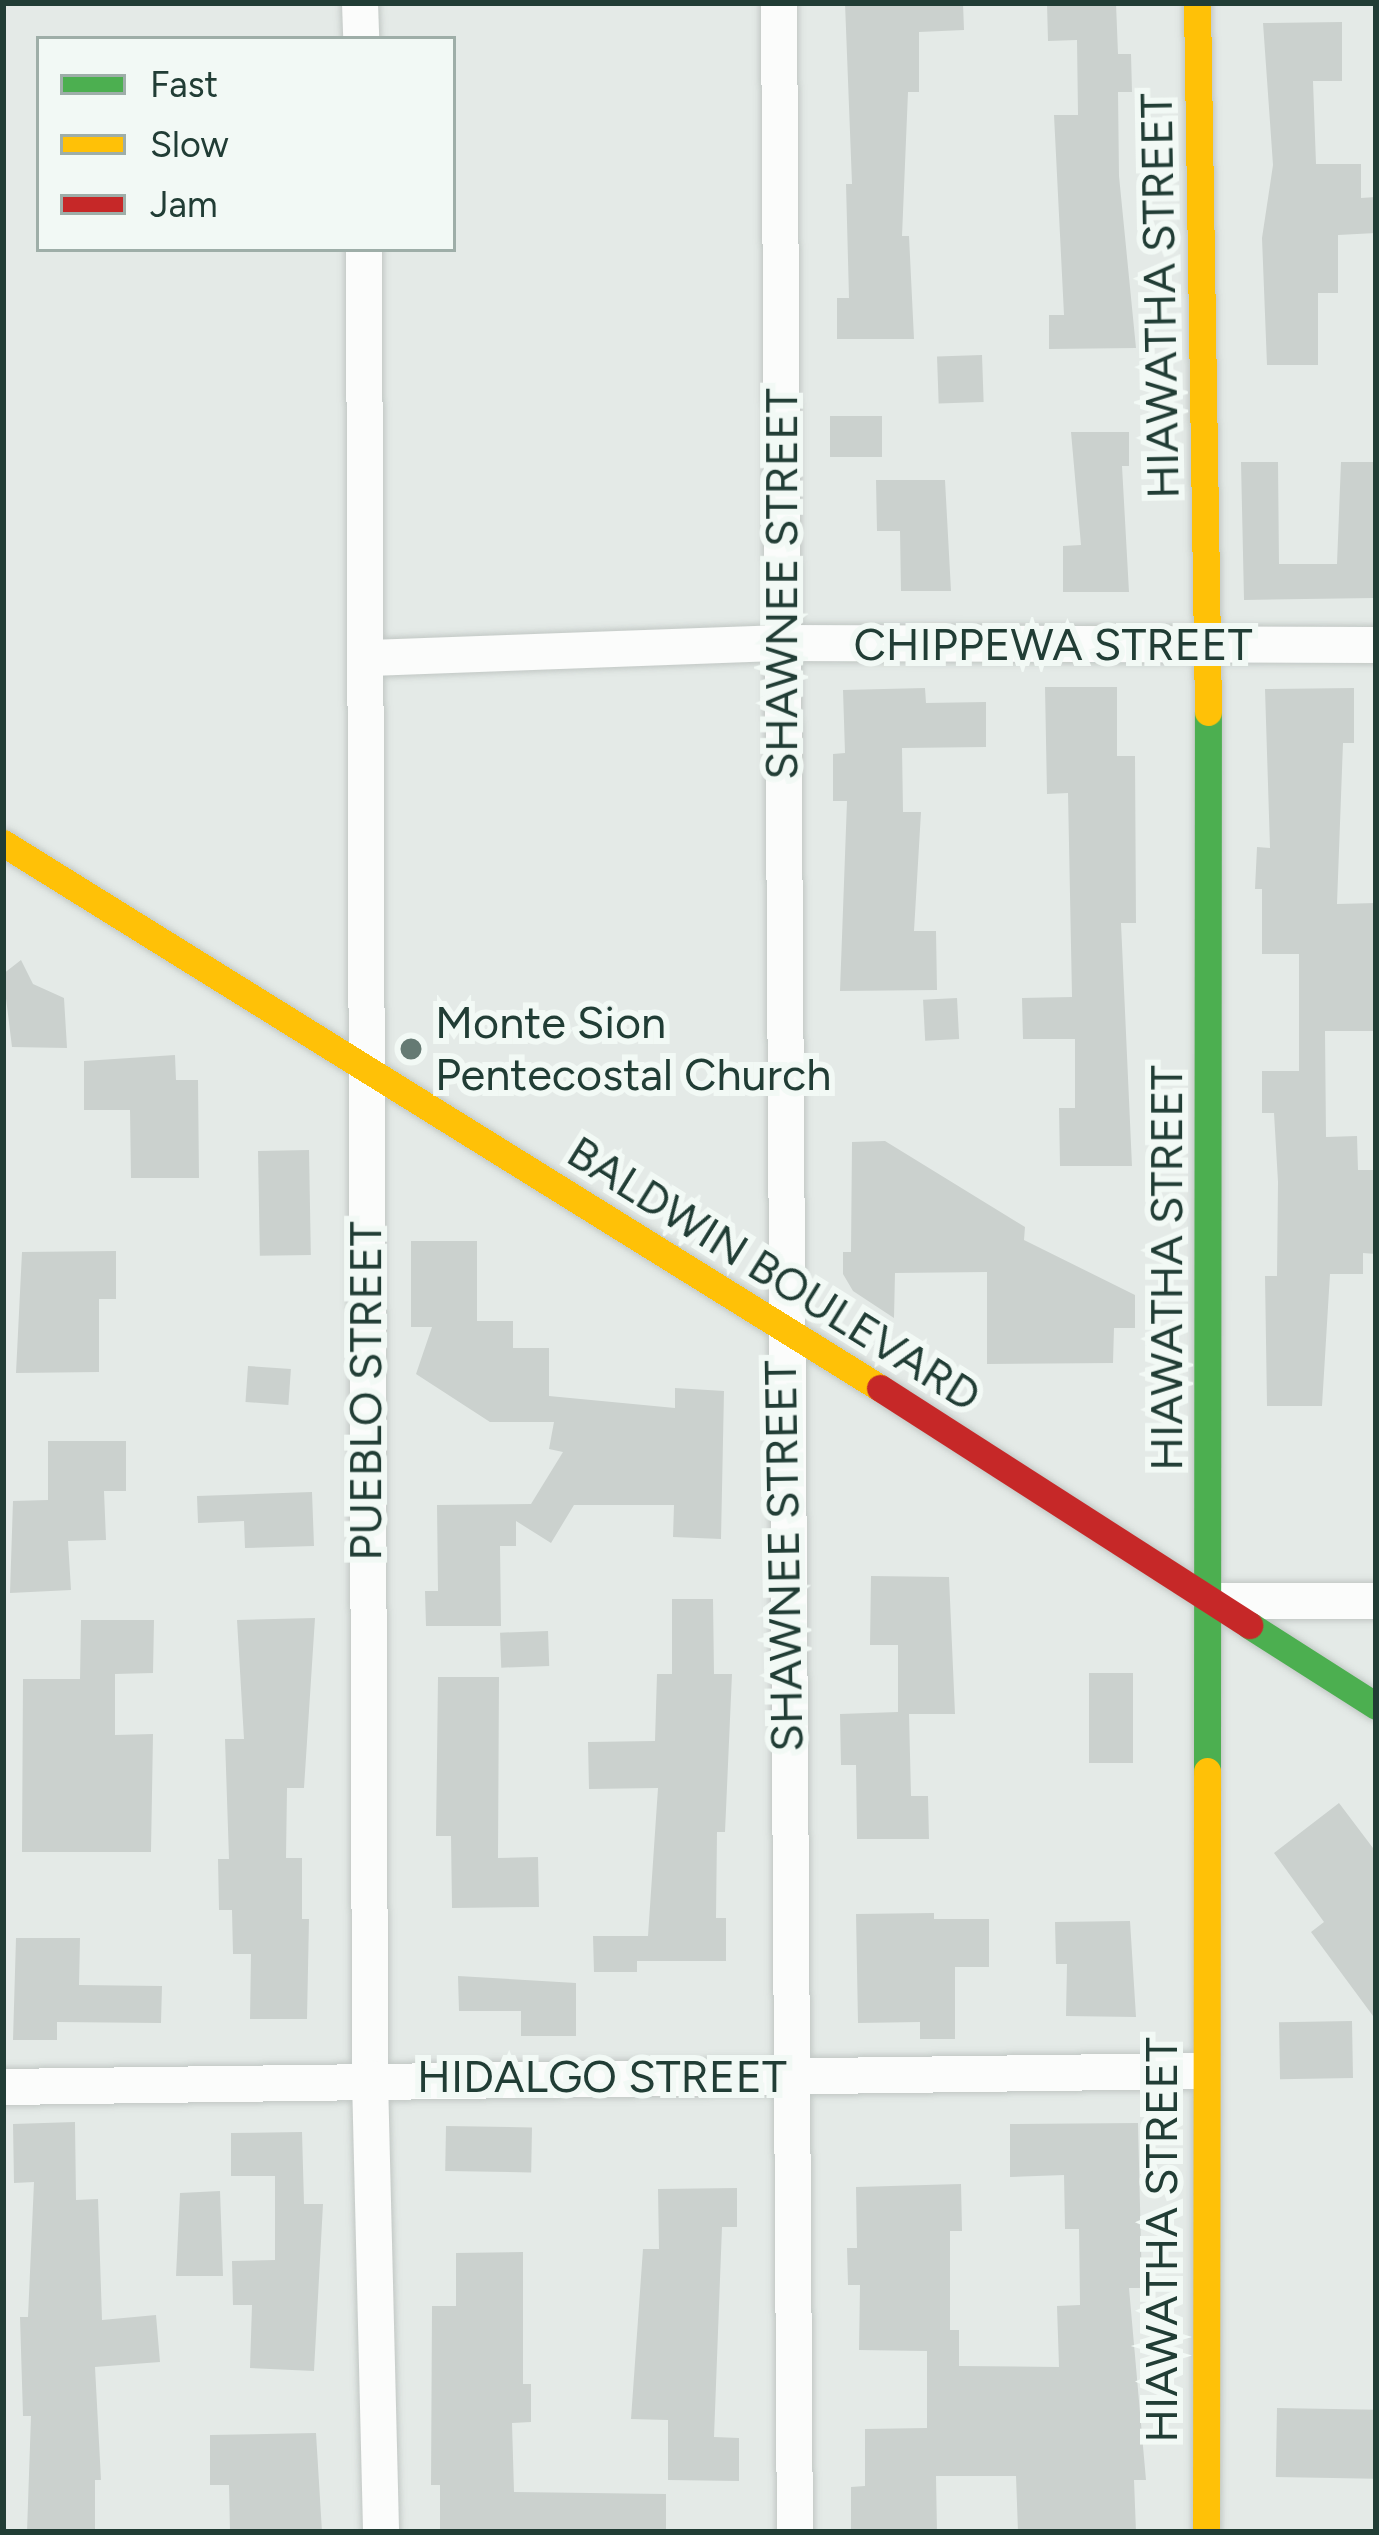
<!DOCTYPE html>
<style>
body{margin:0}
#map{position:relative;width:1379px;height:2535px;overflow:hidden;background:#e4eae7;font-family:Figtree,sans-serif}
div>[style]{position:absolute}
.building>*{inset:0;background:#cbd1ce;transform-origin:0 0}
.roads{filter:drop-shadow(0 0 3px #c1c7c4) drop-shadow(0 0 3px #c1c7c4)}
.street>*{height:36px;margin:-18px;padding:0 18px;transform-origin:18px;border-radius:18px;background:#fbfcfb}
.fast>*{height:27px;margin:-13.5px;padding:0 13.5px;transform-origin:13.5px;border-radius:13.5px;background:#4caf50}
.slow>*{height:27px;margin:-13.5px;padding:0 13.5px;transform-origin:13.5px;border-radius:13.5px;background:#ffc107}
.jam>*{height:27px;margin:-13.5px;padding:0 13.5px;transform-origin:13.5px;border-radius:13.5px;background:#c62828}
.dots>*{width:33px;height:33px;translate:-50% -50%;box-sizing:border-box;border:6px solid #f2f9f5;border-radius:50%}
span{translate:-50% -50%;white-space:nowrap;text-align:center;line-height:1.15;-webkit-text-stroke:12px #f2f9f5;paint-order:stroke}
.street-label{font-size:45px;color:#213d35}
.poi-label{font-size:45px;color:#213d35}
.left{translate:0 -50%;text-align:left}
.frame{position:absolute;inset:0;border:6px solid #213d35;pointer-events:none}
.legend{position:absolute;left:36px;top:36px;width:420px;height:216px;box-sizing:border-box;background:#f2f9f5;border:3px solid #9eaea8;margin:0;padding:15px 21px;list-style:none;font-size:36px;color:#213d35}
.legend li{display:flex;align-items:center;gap:24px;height:60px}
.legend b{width:60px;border:3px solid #9eaea8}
</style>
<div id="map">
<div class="building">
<i style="clip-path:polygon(845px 3px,963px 3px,964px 30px,919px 32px,919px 92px,908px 92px,902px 236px,909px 236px,914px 339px,837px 339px,837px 298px,849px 298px,846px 184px,852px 184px)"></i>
<i style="clip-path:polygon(1047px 3px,1116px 3px,1118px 54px,1131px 54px,1132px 92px,1118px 92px,1119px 176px,1136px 348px,1049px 349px,1049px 315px,1064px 315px,1054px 115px,1078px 115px,1077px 40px,1048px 41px)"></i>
<i style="clip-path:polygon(1342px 22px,1342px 81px,1313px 81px,1316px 164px,1361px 164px,1361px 198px,1376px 197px,1376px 233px,1338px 235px,1338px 293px,1318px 293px,1318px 365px,1267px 365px,1262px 238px,1273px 165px,1263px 23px)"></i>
<i style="left:982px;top:355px;width:47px;height:45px;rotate:88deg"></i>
<i style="left:830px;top:416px;width:52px;height:41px"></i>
<i style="clip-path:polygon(1071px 432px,1129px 432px,1129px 466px,1122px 466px,1129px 592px,1063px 592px,1063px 546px,1081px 545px)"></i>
<i style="clip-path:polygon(1241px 462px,1278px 462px,1279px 564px,1337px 564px,1341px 462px,1375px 462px,1374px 598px,1244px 600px)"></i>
<i style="clip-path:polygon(876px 480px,945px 480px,951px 591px,901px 591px,900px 531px,877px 531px)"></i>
<i style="clip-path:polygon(1045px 687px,1117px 687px,1117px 756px,1135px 756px,1136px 923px,1121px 923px,1132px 1166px,1060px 1166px,1059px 1108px,1075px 1108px,1075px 1039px,1023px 1039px,1022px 998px,1072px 997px,1068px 793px,1047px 794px)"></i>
<i style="clip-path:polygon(925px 688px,926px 703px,986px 702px,986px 747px,902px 748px,903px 812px,921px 812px,914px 931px,936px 931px,937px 990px,840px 991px,847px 801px,833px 801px,833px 754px,845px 753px,843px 690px)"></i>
<i style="clip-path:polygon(1354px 688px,1354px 743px,1343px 743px,1337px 904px,1376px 903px,1376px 1031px,1325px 1031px,1326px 1137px,1357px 1136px,1358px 1170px,1376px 1170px,1376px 1254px,1363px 1253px,1363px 1274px,1330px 1274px,1322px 1406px,1267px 1406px,1265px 1276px,1277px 1276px,1278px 1182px,1274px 1113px,1262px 1113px,1262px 1071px,1299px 1071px,1299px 954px,1262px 954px,1262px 889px,1255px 889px,1257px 847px,1270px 848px,1265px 689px)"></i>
<i style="clip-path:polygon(21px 960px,33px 984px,64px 998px,67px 1048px,12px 1047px,3px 974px)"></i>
<i style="left:957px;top:998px;width:41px;height:34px;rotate:87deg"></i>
<i style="clip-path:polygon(175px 1055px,176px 1080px,198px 1080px,199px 1178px,131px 1178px,130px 1110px,84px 1110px,84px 1061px)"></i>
<i style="clip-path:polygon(885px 1141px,1025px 1227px,1024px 1240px,1135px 1295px,1135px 1328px,1114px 1328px,1113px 1363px,987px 1364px,987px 1272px,895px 1273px,894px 1318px,853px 1291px,843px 1274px,843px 1252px,851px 1252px,852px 1142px)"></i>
<i style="left:309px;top:1150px;width:105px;height:51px;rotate:89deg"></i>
<i style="clip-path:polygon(411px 1241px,477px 1241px,477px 1321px,513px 1321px,513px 1348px,549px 1348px,549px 1396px,675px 1408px,675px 1388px,724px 1391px,721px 1539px,673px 1537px,674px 1505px,574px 1505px,551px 1543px,516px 1521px,516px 1546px,500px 1546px,501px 1626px,426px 1626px,425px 1591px,438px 1591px,437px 1505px,531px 1504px,563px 1452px,549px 1449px,554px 1422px,490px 1422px,416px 1374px,432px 1327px,411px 1327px)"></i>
<i style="clip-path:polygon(116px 1251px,116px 1299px,99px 1299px,99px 1372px,16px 1373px,22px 1252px)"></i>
<i style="left:248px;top:1366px;width:43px;height:36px;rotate:4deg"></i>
<i style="clip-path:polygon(48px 1441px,126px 1441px,126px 1491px,104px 1491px,106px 1540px,68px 1541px,71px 1590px,10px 1593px,13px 1501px,48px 1500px)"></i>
<i style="clip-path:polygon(312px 1492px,314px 1546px,245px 1548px,244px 1521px,198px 1523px,197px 1496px)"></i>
<i style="clip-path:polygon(871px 1576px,949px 1577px,955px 1714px,909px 1714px,911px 1796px,928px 1796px,929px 1839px,857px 1839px,856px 1765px,841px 1765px,840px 1714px,898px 1712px,898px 1645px,870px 1645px)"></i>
<i style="clip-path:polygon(672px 1599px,713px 1599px,714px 1674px,732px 1674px,725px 1832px,717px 1832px,716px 1918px,726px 1918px,726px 1961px,637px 1961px,637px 1972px,594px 1972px,593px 1936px,648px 1936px,658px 1788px,589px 1789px,588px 1742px,655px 1741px,657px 1674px,672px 1674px)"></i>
<i style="clip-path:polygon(315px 1618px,304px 1788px,287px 1788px,286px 1858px,302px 1858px,302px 1919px,309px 1919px,307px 2019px,250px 2019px,251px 1954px,233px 1954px,232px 1910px,219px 1910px,218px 1859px,229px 1859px,225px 1739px,244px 1739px,237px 1620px)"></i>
<i style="clip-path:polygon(81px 1620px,154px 1620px,153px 1673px,115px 1674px,115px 1735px,153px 1734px,151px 1852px,22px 1852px,23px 1679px,80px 1679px)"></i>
<i style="left:548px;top:1631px;width:35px;height:48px;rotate:88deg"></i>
<i style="left:1089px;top:1673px;width:44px;height:90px"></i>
<i style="clip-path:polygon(438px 1677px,499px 1677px,498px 1858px,538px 1857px,539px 1907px,452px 1908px,451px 1836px,436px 1836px)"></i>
<i style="clip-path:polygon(1339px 1803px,1376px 1852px,1376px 2020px,1311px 1932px,1324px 1922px,1274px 1853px)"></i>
<i style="clip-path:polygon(934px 1913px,934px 1919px,989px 1919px,989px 1967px,955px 1967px,955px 2039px,920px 2039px,920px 2022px,858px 2023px,856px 1914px)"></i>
<i style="clip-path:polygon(1130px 1921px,1136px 2017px,1066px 2016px,1067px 1964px,1056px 1964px,1055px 1922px)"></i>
<i style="clip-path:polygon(16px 1938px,80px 1938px,79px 1985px,162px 1986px,161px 2023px,57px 2022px,57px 2040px,13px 2040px)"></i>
<i style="clip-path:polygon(458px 1976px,576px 1983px,576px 2036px,521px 2036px,521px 2011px,459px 2011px)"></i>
<i style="left:1352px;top:2021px;width:57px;height:73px;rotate:89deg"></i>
<i style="clip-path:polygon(75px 2122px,76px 2200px,98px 2199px,102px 2320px,156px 2315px,160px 2362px,95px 2367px,101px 2480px,95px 2480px,95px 2532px,27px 2532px,31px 2416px,23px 2416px,20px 2317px,28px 2317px,34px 2182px,14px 2183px,13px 2124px)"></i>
<i style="clip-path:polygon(1138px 2123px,1142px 2288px,1129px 2288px,1146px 2480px,1134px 2480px,1136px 2532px,1018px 2532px,1016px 2476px,936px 2476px,937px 2532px,851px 2532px,851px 2487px,865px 2486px,865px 2429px,927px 2428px,927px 2351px,859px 2350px,860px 2285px,848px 2285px,847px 2248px,857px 2248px,856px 2187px,961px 2184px,962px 2231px,950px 2231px,950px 2330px,959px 2330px,959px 2366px,1059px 2367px,1057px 2306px,1080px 2305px,1079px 2229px,1065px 2229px,1064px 2175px,1010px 2177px,1010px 2124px)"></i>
<i style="left:446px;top:2126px;width:86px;height:45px;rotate:1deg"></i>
<i style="clip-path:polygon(302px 2132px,304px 2204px,323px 2204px,314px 2371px,250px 2368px,252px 2305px,233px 2305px,232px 2261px,275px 2260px,275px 2176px,231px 2176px,231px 2133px)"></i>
<i style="clip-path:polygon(737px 2188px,737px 2227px,722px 2227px,714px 2437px,739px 2438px,739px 2481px,668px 2480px,668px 2420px,631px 2419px,643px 2249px,659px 2249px,658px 2189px)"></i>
<i style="clip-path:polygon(220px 2191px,223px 2276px,176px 2276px,180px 2193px)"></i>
<i style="clip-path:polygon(523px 2252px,523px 2384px,531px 2384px,531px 2422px,512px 2423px,514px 2492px,666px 2494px,666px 2532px,440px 2532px,440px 2485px,431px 2485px,432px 2306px,456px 2306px,456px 2253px)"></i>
<i style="left:1277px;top:2408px;width:99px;height:69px;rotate:1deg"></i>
<i style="clip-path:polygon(316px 2433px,322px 2532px,230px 2532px,229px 2485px,210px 2485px,210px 2435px)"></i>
</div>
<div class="roads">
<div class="street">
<i style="left:360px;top:3px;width:36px;rotate:88deg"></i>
<i style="left:779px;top:3px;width:2529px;rotate:89.64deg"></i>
<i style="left:364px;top:249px;width:1830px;rotate:89.81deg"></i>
<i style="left:370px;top:2079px;width:453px;rotate:88.6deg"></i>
<i style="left:370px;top:658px;width:413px;rotate:-2.1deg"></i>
<i style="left:783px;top:643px;width:593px;rotate:0.19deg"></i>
<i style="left:1212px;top:1601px;width:164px"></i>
<i style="left:3px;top:2087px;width:1198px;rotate:-0.77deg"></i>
</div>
<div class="fast">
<i style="left:1249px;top:1625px;width:151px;rotate:32.5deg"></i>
<i style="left:1207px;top:1771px;width:1059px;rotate:-89.95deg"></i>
</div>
<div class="slow">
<i style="left:1197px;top:3px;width:709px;rotate:89.11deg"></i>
<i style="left:3px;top:843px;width:1033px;rotate:31.86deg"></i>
<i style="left:1206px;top:2532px;width:761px;rotate:-89.92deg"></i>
</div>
<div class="jam">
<i style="left:880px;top:1388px;width:439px;rotate:32.7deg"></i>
</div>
</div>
<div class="dots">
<i style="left:411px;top:1049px;background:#657a73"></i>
</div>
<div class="street-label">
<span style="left:1160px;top:296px;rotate:-91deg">HIAWATHA STREET</span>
<span style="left:782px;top:584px;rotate:-90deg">SHAWNEE STREET</span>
<span style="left:1053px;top:645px">CHIPPEWA STREET</span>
<span style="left:1167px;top:1268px;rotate:-90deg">HIAWATHA STREET</span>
<span style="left:774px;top:1274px;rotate:32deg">BALDWIN BOULEVARD</span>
<span style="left:366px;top:1391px;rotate:-90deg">PUEBLO STREET</span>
<span style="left:784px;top:1556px;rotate:-91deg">SHAWNEE STREET</span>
<span style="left:602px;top:2077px">HIDALGO STREET</span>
<span style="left:1162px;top:2240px;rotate:-90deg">HIAWATHA STREET</span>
</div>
<div class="poi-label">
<span class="left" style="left:435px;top:1049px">Monte Sion<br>Pentecostal Church</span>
</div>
<div class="frame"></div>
<ul class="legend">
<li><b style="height:15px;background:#4caf50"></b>Fast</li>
<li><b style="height:15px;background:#ffc107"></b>Slow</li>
<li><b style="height:15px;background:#c62828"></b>Jam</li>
</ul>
</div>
